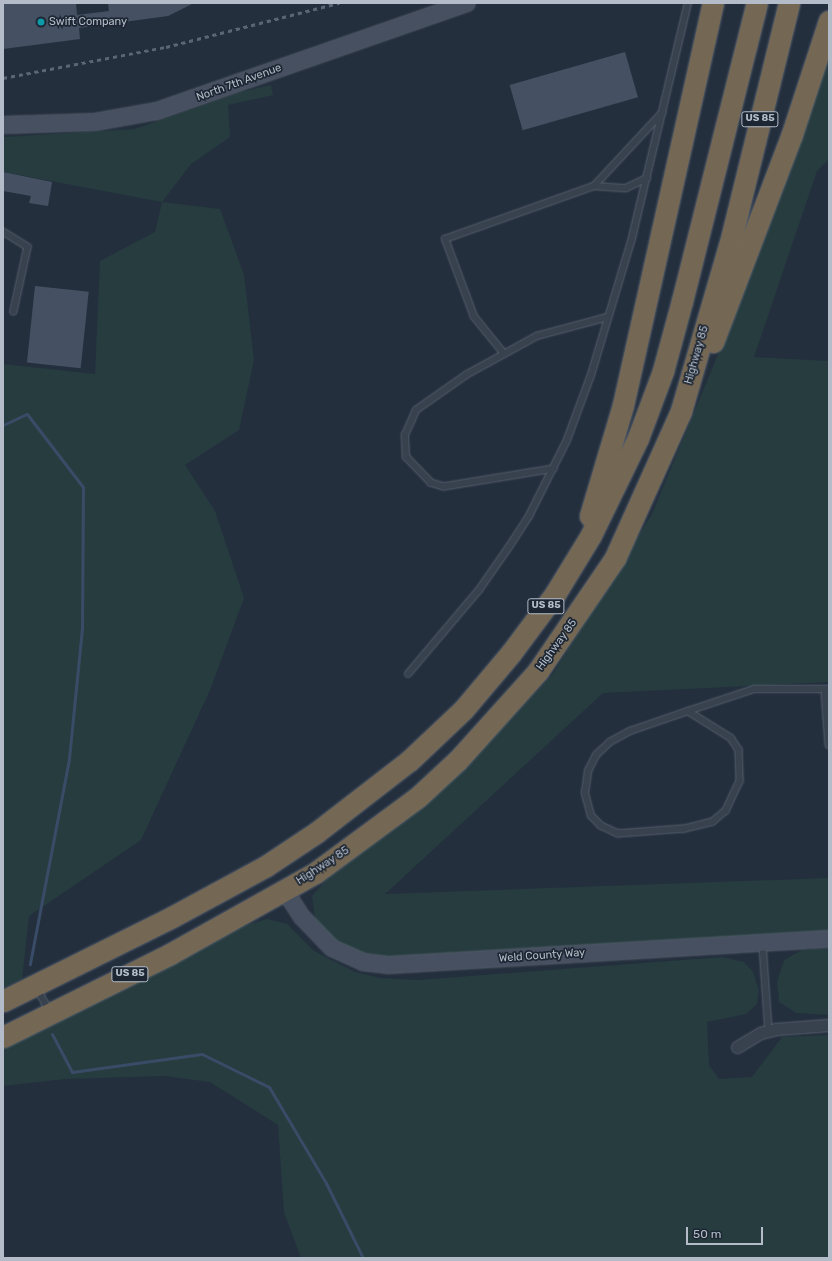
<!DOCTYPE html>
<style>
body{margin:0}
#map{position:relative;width:832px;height:1261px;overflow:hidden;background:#242f3e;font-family:Rubik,sans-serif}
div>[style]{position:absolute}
.green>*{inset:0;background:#263c3f}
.stream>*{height:3px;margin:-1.5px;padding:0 1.5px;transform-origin:1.5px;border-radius:1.5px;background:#394c67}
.building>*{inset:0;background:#455162;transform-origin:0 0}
.roads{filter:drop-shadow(0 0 1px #565f6c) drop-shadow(0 0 1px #565f6c)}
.lane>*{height:5.5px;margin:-2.75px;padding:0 2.75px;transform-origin:2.75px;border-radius:2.75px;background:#38414e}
.street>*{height:11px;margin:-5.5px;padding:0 5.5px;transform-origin:5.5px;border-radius:5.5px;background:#38414e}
.secondary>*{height:16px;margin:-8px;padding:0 8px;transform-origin:8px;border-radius:8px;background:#465061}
.highway>*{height:21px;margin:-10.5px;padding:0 10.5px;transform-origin:10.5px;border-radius:10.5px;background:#746855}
.rail>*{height:3px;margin-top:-1.5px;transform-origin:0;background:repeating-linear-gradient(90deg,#5a6575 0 4px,transparent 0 8px)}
.dots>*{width:11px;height:11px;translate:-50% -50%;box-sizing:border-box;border:2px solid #1d2633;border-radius:50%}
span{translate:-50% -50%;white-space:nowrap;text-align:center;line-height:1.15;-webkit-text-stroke:3.5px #1d2633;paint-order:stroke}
.shield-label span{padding:1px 3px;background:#1d2633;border:1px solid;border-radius:3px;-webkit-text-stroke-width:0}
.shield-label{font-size:10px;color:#b4bcc9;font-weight:700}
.poi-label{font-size:11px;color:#b4bcc9}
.left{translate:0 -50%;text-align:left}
.street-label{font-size:11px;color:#b4bcc9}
.frame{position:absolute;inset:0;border:4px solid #b4bcc9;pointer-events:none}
.scale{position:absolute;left:686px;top:1227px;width:77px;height:18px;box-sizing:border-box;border:2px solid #b4bcc9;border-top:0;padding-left:5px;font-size:12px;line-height:14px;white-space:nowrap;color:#b4bcc9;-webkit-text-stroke:3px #1d2633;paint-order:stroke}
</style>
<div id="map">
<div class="green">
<i style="clip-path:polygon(829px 38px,829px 159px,817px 171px,754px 357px,829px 361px,829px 682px,603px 693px,385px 894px,829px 878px,829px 931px,387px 957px,355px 951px,332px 938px,315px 918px,312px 896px,329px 877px,438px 793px,553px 674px,652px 514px,729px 328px)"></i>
<i style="clip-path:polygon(271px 85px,273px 95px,228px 105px,230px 137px,191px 164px,162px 202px,220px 209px,244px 275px,254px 360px,239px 430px,185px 465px,215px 511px,244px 598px,210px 690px,141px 840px,29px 916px,22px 979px,3px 988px,3px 364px,95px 374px,100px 261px,155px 232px,162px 202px,3px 172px,3px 137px,135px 129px,240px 92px)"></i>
<i style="clip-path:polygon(267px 919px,287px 924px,314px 951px,355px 972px,380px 978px,418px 980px,722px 957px,744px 962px,753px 972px,759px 990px,757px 1004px,746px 1014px,707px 1022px,709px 1065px,719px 1079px,752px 1077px,782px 1037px,829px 1035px,829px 1258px,301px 1258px,284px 1212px,278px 1125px,210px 1082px,165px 1076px,65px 1079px,3px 1086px,3px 1049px,247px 925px)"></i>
<i style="clip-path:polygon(829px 948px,829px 1015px,796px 1013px,779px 1002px,777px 982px,784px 960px,802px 950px)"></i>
</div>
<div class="stream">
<i style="left:3px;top:425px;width:26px;rotate:-25deg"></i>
<i style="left:27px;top:414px;width:92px;rotate:52.5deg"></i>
<i style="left:83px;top:487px;width:141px;rotate:90.4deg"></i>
<i style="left:82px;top:628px;width:132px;rotate:95.7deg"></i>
<i style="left:69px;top:759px;width:209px;rotate:100.8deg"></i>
<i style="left:52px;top:1034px;width:43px;rotate:62.2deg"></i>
<i style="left:72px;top:1072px;width:131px;rotate:-7.9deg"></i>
<i style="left:202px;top:1054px;width:75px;rotate:26.2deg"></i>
<i style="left:269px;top:1087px;width:112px;rotate:59.3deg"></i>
<i style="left:326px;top:1183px;width:84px;rotate:63.7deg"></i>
</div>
<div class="building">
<i style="clip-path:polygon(3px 3px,76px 3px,77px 15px,109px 11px,108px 3px,194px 3px,168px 16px,79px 28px,80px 39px,3px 49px)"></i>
<i style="left:625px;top:52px;width:47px;height:120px;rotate:74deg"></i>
<i style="clip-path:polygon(3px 172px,52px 182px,48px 206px,29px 203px,31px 196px,3px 191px)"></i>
<i style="left:35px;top:286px;width:54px;height:77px;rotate:6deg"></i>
</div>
<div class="roads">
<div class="lane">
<i style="left:594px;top:186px;width:32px;rotate:4deg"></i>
<i style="left:626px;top:188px;width:23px;rotate:-25deg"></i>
<i style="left:4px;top:232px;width:28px;rotate:32deg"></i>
<i style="left:28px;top:247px;width:66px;rotate:102.3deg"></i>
<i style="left:504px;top:354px;width:48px;rotate:-129deg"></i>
<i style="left:474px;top:317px;width:83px;rotate:-110.4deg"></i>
<i style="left:445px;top:239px;width:158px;rotate:-19.6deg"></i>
<i style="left:594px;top:186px;width:100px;rotate:-47deg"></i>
<i style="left:554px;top:469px;width:111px;rotate:170.7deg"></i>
<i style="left:444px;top:487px;width:14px;rotate:-163deg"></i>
<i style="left:431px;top:483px;width:36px;rotate:-134deg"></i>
<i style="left:406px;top:457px;width:22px;rotate:-93deg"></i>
<i style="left:405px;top:435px;width:27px;rotate:-66deg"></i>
<i style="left:416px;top:410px;width:61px;rotate:-35deg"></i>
<i style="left:466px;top:375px;width:81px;rotate:-28.8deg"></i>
<i style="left:537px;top:336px;width:73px;rotate:-15deg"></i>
<i style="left:408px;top:674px;width:110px;rotate:-49.8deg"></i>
<i style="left:479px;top:590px;width:52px;rotate:-55.1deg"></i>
<i style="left:509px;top:547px;width:37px;rotate:-57deg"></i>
<i style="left:529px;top:516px;width:85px;rotate:-63.4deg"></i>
<i style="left:567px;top:440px;width:69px;rotate:-69.7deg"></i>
<i style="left:591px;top:375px;width:143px;rotate:-73.3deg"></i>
<i style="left:632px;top:238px;width:242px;rotate:-76.6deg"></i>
<i style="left:825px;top:689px;width:56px;rotate:85.9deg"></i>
<i style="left:688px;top:711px;width:51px;rotate:32.1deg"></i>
<i style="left:731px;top:738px;width:14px;rotate:56deg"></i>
<i style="left:739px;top:750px;width:31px;rotate:88deg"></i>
<i style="left:740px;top:781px;width:33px;rotate:115deg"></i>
<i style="left:726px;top:811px;width:17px;rotate:140deg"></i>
<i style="left:713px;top:822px;width:30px;rotate:166deg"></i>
<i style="left:684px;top:829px;width:66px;rotate:175.7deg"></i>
<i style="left:618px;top:834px;width:19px;rotate:-155deg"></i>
<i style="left:601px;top:826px;width:14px;rotate:-135deg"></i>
<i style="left:591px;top:816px;width:24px;rotate:-105deg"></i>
<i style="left:585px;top:793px;width:22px;rotate:-82deg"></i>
<i style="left:588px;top:771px;width:18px;rotate:-63deg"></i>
<i style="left:596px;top:755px;width:19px;rotate:-43deg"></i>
<i style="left:610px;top:742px;width:23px;rotate:-29deg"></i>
<i style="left:630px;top:731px;width:61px;rotate:-19deg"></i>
<i style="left:688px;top:711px;width:70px;rotate:-18.4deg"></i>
<i style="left:754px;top:689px;width:75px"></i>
<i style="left:763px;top:945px;width:85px;rotate:86deg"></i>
<i style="left:37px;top:988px;width:25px;rotate:61deg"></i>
</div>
<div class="street">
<i style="left:737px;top:1047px;width:27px;rotate:-31deg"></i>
<i style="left:760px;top:1033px;width:16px;rotate:-14deg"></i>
<i style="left:776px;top:1029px;width:53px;rotate:-4.3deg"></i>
</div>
<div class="secondary">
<i style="left:3px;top:125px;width:92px;rotate:-1.9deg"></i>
<i style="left:95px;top:122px;width:63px;rotate:-10.1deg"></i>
<i style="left:157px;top:111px;width:328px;rotate:-19.2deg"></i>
<i style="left:285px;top:891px;width:31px;rotate:57deg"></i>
<i style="left:302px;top:917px;width:43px;rotate:45.9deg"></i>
<i style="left:332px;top:948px;width:34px;rotate:24deg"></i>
<i style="left:363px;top:962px;width:26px;rotate:7deg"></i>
<i style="left:389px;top:965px;width:441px;rotate:-3.4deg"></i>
</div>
<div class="highway">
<i style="left:713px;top:342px;width:222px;rotate:-69.2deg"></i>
<i style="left:792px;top:134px;width:119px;rotate:-71.9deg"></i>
<i style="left:590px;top:516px;width:116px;rotate:-73.4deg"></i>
<i style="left:623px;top:405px;width:412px;rotate:-77.4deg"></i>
<i style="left:3px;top:1001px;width:189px;rotate:-26.4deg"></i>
<i style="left:172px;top:917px;width:107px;rotate:-28.5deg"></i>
<i style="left:266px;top:866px;width:61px;rotate:-33.7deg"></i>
<i style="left:317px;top:832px;width:116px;rotate:-37.7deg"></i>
<i style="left:409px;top:761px;width:74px;rotate:-43.4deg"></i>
<i style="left:463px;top:710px;width:75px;rotate:-49.9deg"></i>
<i style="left:511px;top:653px;width:74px;rotate:-53.3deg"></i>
<i style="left:555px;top:594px;width:69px;rotate:-58.6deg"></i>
<i style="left:591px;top:535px;width:108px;rotate:-64.1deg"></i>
<i style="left:638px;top:438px;width:72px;rotate:-69.5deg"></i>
<i style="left:663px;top:371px;width:73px;rotate:-74.8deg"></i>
<i style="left:682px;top:301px;width:307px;rotate:-75.9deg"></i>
<i style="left:3px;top:1037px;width:186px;rotate:-26.4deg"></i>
<i style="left:170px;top:954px;width:166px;rotate:-29.2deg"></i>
<i style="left:315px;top:873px;width:128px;rotate:-36.4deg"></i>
<i style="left:418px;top:797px;width:54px;rotate:-42.8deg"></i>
<i style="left:458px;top:760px;width:120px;rotate:-48deg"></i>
<i style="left:538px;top:671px;width:137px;rotate:-55.7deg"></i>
<i style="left:615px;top:558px;width:161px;rotate:-65.8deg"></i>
<i style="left:681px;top:411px;width:183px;rotate:-73.8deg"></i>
<i style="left:732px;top:235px;width:239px;rotate:-76.2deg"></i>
</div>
</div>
<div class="rail">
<i style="left:3px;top:78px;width:166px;rotate:-10.8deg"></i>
<i style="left:166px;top:47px;width:179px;rotate:-14.3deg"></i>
</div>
<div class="dots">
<i style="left:41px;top:22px;background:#0f9aa8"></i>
</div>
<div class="shield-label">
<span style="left:760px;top:119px">US 85</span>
<span style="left:546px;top:606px">US 85</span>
<span style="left:130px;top:974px">US 85</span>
</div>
<div class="poi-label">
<span class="left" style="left:49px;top:22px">Swift Company</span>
</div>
<div class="street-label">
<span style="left:239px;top:83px;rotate:-20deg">North 7th Avenue</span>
<span style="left:697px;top:355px;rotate:-74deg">Highway 85</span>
<span style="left:557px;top:645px;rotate:-54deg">Highway 85</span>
<span style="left:323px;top:866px;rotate:-33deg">Highway 85</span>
<span style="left:542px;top:956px;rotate:-4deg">Weld County Way</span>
</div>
<div class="frame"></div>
<div class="scale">50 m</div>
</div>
